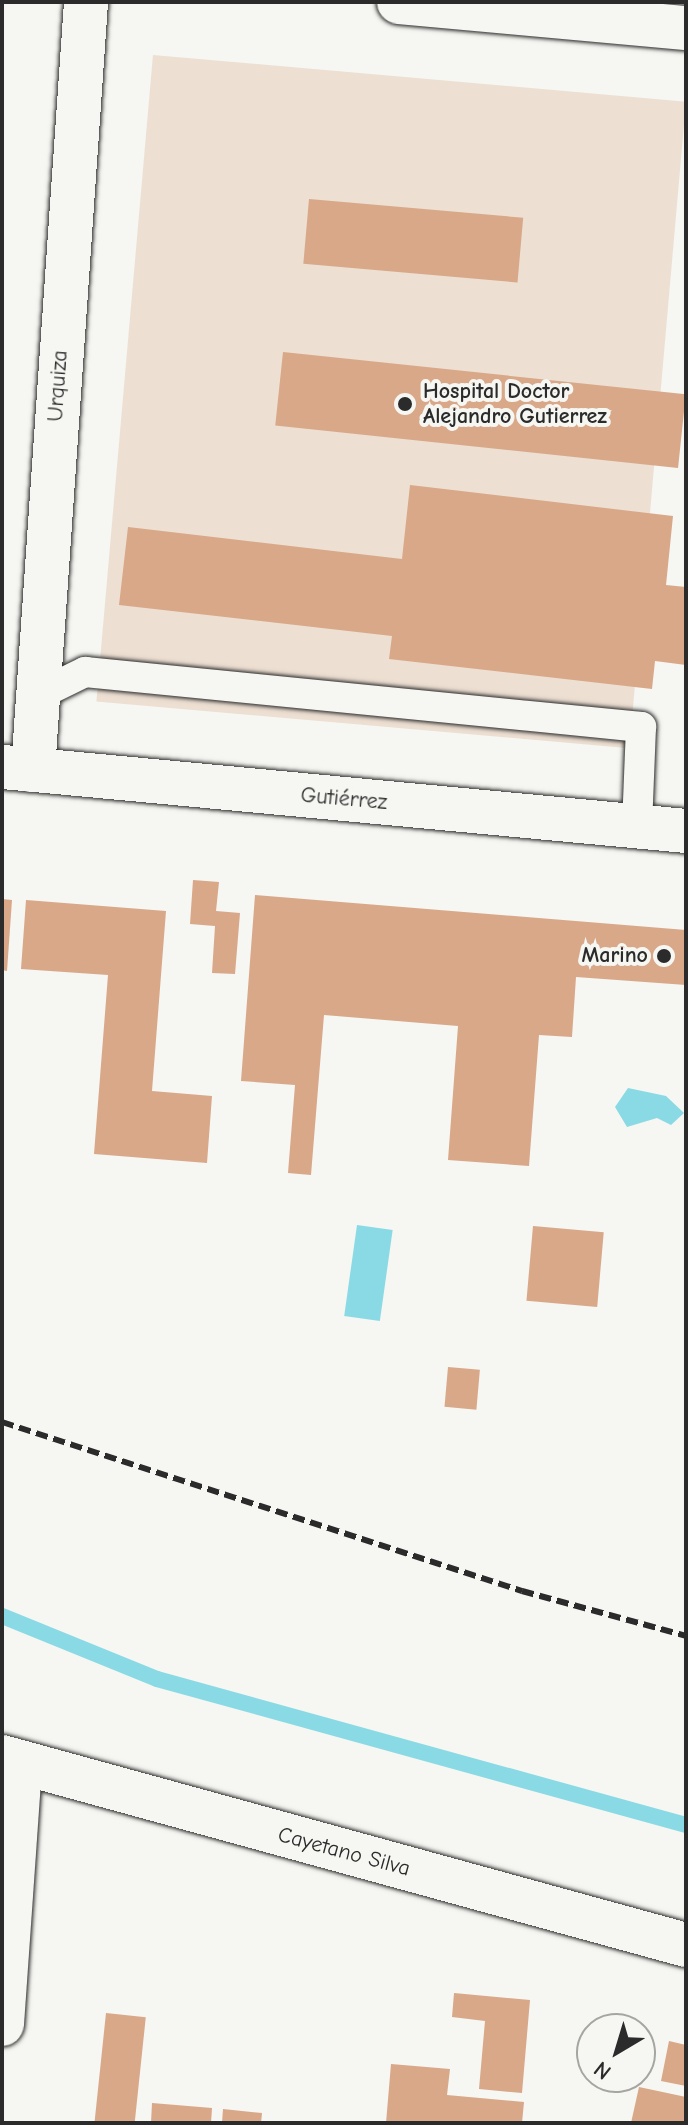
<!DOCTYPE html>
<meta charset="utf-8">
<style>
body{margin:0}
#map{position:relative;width:688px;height:2125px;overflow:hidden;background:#f6f6f2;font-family:"Comic Neue",sans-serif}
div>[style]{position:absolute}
.built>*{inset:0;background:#eddfd2;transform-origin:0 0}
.water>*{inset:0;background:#8adae5;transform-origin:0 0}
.stream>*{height:16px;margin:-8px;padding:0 8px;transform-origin:8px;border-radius:8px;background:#8adae5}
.building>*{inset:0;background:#d8a889;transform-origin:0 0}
.roads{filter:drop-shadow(0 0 2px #2b2b2b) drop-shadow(0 0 2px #2b2b2b)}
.lane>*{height:30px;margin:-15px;padding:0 15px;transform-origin:15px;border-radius:15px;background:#f6f6f2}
.street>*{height:44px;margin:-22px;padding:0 22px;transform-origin:22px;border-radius:22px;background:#f6f6f2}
.secondary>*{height:44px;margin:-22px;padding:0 22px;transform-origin:22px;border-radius:22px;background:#f6f6f2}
.rail>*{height:6px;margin-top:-3px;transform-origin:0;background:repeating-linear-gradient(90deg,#2b2b2b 0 12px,transparent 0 18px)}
.dots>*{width:22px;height:22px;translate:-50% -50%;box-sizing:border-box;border:4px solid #f6f6f2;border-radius:50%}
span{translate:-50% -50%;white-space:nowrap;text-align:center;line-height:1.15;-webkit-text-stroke:8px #f6f6f2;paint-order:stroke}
.street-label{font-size:22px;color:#2b2b2b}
.poi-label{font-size:22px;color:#2b2b2b;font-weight:700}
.left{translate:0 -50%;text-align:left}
.right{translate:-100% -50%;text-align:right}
.frame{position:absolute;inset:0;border:4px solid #2b2b2b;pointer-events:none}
.north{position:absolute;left:576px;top:2013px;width:80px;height:80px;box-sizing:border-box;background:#f6f6f2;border:2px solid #a5a5a2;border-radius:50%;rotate:218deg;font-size:22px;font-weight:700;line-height:32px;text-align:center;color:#2b2b2b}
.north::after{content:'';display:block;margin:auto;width:28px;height:36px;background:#2b2b2b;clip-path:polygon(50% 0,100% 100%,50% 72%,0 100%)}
</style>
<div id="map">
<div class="built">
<i style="left:153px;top:55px;width:535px;height:649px;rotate:5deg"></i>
</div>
<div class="water">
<i style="clip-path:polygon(628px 1088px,666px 1096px,684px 1113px,671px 1125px,657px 1118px,627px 1127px,615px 1107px)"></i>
<i style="left:357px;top:1225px;width:36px;height:92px;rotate:8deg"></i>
</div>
<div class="stream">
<i style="left:2px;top:1616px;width:167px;rotate:22.1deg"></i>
<i style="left:157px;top:1679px;width:549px;rotate:15.43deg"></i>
</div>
<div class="building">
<i style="left:309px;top:199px;width:215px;height:65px;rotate:5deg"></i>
<i style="left:283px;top:352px;width:405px;height:74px;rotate:6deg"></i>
<i style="clip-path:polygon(410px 485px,673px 516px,666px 585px,686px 587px,686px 665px,655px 661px,652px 689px,389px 659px,392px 636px,119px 605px,128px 527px,402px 559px)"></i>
<i style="clip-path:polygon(193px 880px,219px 882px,216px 911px,240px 913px,235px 974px,212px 973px,215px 926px,190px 924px)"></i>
<i style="clip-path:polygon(255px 895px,686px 930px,686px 985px,576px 977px,572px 1037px,539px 1035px,529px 1166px,448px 1160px,458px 1026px,324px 1015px,311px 1175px,288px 1173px,295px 1085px,241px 1081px)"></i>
<i style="clip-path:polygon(2px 899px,12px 900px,7px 971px,2px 970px)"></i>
<i style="clip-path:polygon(26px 900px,166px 911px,152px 1091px,212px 1096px,207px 1163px,94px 1154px,108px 975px,21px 969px)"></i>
<i style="left:533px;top:1226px;width:71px;height:75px;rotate:5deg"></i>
<i style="left:448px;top:1367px;width:32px;height:40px;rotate:5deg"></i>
<i style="clip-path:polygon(454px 1993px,530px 2000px,522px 2093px,479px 2089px,485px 2021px,452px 2017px)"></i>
<i style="left:106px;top:2013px;width:40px;height:110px;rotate:6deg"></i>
<i style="clip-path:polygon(669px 2041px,686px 2045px,686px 2086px,661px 2081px)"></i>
<i style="clip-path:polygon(391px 2064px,450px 2069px,447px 2095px,524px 2102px,522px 2123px,386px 2123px)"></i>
<i style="clip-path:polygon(639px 2087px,686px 2097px,686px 2123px,631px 2123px)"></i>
<i style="clip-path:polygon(152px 2103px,212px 2108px,211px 2123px,151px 2123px)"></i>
<i style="clip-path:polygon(223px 2109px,262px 2113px,261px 2123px,222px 2123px)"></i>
</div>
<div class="roads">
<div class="lane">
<i style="left:36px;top:696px;width:55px;rotate:-26.1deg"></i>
<i style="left:85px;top:672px;width:559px;rotate:5.65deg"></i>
<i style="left:641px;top:727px;width:99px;rotate:92.3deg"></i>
</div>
<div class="street">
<i style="left:399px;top:2px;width:288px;rotate:5.2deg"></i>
<i style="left:3px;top:767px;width:686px;rotate:5.35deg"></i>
<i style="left:33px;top:770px;width:770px;rotate:-86.05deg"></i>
<i style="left:2px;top:2024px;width:261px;rotate:-86deg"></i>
</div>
<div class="secondary">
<i style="left:2px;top:1757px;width:709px;rotate:15.37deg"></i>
</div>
</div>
<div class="rail">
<i style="left:2px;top:1422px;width:547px;rotate:18deg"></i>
<i style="left:522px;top:1591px;width:170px;rotate:15.3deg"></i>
</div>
<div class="dots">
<i style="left:405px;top:404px;background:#2b2b2b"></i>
<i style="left:664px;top:956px;background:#2b2b2b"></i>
</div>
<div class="street-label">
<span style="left:58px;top:386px;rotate:-86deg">Urquiza</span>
<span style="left:344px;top:799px;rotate:5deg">Gutiérrez</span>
<span style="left:344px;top:1852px;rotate:15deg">Cayetano Silva</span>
</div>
<div class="poi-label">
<span class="left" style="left:423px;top:404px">Hospital Doctor<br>Alejandro Gutierrez</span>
<span class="right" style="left:648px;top:956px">Marino</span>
</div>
<div class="frame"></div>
<div class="north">N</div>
</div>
